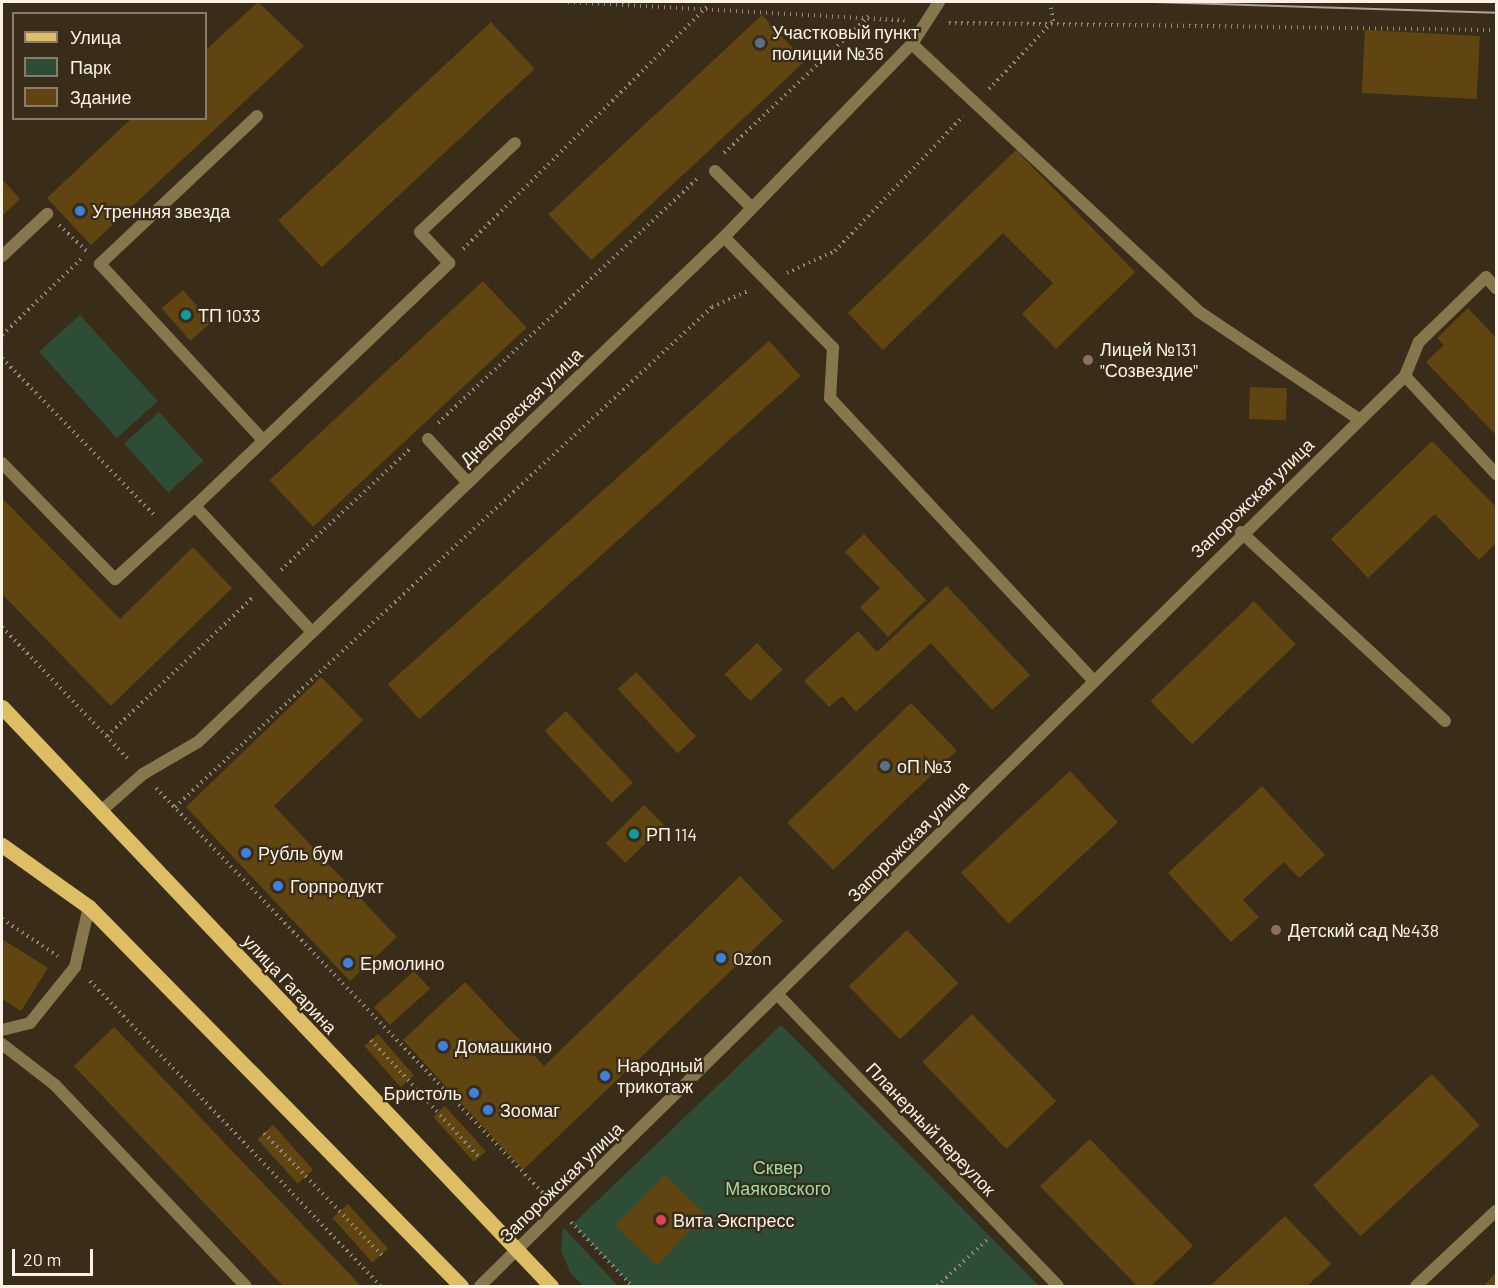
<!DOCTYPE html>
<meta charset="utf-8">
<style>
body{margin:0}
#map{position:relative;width:1498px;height:1288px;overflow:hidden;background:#392d19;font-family:Barlow,sans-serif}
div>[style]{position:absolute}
.green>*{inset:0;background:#2e4d36;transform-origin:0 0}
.building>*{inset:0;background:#604511;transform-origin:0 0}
.path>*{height:4px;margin-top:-2px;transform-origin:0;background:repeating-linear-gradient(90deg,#928878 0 1.5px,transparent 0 6px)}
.service>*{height:12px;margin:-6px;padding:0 6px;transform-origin:6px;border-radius:6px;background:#86774d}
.minor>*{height:12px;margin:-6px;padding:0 6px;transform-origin:6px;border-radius:6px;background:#86774d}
.tertiary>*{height:12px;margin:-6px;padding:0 6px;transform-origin:6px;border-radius:6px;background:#86774d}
.primary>*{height:15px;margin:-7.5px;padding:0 7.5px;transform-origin:7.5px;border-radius:7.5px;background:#debe64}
.tram>*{height:1.5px;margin:-0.75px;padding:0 0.75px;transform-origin:0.75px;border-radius:0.75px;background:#ada394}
.dots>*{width:16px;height:16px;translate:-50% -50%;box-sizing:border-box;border:3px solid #392d19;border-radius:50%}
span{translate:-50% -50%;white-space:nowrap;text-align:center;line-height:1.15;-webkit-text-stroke:4.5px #392d19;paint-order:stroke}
.poi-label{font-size:18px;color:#faf2e6}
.left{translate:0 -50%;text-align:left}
.right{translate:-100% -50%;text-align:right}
.street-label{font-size:18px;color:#faf2e6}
.park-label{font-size:18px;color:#95dea7}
.frame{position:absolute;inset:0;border:3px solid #faf2e6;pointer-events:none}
.legend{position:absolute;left:12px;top:12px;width:195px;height:108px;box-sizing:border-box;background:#392d19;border:2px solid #867c6b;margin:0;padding:8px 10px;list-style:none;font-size:18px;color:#faf2e6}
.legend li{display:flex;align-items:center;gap:12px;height:30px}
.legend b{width:30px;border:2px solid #867c6b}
.scale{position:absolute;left:12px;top:1249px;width:81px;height:27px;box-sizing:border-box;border:3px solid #faf2e6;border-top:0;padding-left:8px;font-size:18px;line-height:21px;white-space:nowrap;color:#faf2e6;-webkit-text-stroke:4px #392d19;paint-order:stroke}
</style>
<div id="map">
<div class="green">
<i style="left:80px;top:315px;width:116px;height:55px;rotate:48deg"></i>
<i style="left:159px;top:412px;width:66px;height:47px;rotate:48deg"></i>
<i style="clip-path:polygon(781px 1025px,1039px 1286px,632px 1286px,573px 1224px)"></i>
<i style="clip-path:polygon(563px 1227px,618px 1286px,584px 1286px,571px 1274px,561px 1251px)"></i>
</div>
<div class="building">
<i style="clip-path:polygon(258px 2px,304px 46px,91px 245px,47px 198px,132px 118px,206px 118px,206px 50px)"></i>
<i style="left:762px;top:15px;width:63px;height:292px;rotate:47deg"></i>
<i style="left:491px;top:22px;width:64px;height:291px;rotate:47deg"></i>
<i style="left:1365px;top:30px;width:115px;height:63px;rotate:3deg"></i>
<i style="clip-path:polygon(1016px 150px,1135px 272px,1056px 349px,1022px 314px,1053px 283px,1003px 233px,883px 350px,848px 313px)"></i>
<i style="clip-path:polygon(2px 179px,20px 199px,2px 216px)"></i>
<i style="left:483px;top:281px;width:64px;height:292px;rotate:47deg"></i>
<i style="left:183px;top:290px;width:43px;height:28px;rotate:49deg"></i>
<i style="clip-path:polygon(1468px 308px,1496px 338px,1496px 435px,1426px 362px,1444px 345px,1437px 338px)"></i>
<i style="left:769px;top:341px;width:47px;height:513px;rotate:48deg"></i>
<i style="left:1250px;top:387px;width:37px;height:32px;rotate:2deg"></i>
<i style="clip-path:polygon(1432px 441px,1496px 507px,1496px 543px,1479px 560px,1435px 514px,1368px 578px,1331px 539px)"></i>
<i style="clip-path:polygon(2px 498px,120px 619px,193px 547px,232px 588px,111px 706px,2px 594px)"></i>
<i style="clip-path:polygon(864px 534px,926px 600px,888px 637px,860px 607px,880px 588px,845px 552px)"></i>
<i style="clip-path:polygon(947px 586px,1030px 675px,992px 710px,931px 643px,856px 712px,842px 696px,829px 707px,804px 681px,858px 631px,877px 652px)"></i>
<i style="left:1254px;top:601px;width:60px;height:144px;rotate:46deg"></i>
<i style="left:757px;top:643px;width:37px;height:45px;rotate:46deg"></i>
<i style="left:636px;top:672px;width:88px;height:25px;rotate:47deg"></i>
<i style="clip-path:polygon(321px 677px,363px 720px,274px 806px,397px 937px,350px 981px,186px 807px)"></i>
<i style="left:911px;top:703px;width:66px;height:172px;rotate:46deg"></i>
<i style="left:566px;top:711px;width:98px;height:29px;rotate:47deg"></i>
<i style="left:1070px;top:771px;width:70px;height:149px;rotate:47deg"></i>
<i style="clip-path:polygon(1262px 786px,1325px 855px,1299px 878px,1284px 862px,1243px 900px,1259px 917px,1231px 942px,1168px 873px)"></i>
<i style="left:644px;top:805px;width:28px;height:54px;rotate:45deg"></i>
<i style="clip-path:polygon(740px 876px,783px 921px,523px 1170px,403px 1040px,465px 982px,544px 1066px)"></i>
<i style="left:907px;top:930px;width:74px;height:81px;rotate:46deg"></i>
<i style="clip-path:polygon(2px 939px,48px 968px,21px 1011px,2px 999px)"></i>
<i style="left:414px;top:971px;width:24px;height:54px;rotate:48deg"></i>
<i style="left:972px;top:1014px;width:121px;height:69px;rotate:46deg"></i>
<i style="clip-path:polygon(114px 1027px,361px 1286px,283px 1286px,74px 1066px)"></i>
<i style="left:378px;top:1034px;width:55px;height:18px;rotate:49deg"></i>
<i style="left:1432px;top:1074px;width:70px;height:163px;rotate:47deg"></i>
<i style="left:445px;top:1106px;width:61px;height:16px;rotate:48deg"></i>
<i style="left:273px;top:1125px;width:60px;height:21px;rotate:48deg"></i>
<i style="clip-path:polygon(1090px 1139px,1193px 1246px,1151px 1286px,1137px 1286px,1040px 1186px)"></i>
<i style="left:665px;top:1175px;width:57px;height:71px;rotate:44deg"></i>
<i style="left:348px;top:1204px;width:60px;height:21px;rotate:48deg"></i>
<i style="clip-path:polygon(1285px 1216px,1331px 1264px,1307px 1286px,1210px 1286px)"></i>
<i style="clip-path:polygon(1496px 1273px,1496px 1286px,1483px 1286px)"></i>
</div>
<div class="path">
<i style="left:568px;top:2px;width:337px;rotate:3.1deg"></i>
<i style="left:949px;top:23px;width:547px;rotate:0.73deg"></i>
<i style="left:989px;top:89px;width:93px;rotate:-46.7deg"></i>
<i style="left:1053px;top:21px;width:19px;rotate:-99deg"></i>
<i style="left:724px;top:153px;width:199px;rotate:-43.4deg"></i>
<i style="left:59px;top:225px;width:38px;rotate:43deg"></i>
<i style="left:463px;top:249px;width:344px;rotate:-44.8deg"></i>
<i style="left:787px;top:273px;width:53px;rotate:-24.6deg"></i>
<i style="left:835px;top:251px;width:186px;rotate:-46.5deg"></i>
<i style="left:2px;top:335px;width:110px;rotate:-43.9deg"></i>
<i style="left:2px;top:358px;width:221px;rotate:45.9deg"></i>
<i style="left:438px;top:423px;width:359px;rotate:-43.3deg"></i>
<i style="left:281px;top:570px;width:178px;rotate:-43.2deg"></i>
<i style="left:2px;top:627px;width:185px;rotate:46.3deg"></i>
<i style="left:107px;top:736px;width:203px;rotate:-43.6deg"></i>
<i style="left:156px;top:788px;width:563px;rotate:46.3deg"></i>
<i style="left:175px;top:807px;width:734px;rotate:-42.96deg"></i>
<i style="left:712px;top:307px;width:42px;rotate:-24.1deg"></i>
<i style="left:2px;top:919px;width:67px;rotate:33.5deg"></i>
<i style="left:90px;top:981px;width:421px;rotate:46.4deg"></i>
<i style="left:371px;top:1040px;width:159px;rotate:47.3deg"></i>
<i style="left:264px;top:1133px;width:170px;rotate:46deg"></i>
<i style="left:571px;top:1222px;width:88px;rotate:46.4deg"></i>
<i style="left:937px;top:1286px;width:68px;rotate:-42.6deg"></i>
</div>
<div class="service">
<i style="left:912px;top:44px;width:391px;rotate:43deg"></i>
<i style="left:1198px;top:311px;width:195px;rotate:33.9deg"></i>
<i style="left:257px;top:116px;width:216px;rotate:136.7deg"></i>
<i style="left:100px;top:264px;width:240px;rotate:47.2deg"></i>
<i style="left:715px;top:171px;width:52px;rotate:45deg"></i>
<i style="left:724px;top:237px;width:156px;rotate:45.5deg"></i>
<i style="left:833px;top:348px;width:50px;rotate:93.4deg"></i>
<i style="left:830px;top:398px;width:386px;rotate:47deg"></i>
<i style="left:2px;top:256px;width:62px;rotate:-43deg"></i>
<i style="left:1405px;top:376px;width:37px;rotate:-68deg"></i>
<i style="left:1419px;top:342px;width:93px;rotate:-44.1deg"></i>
<i style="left:1486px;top:277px;width:15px;rotate:48deg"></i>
<i style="left:428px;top:439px;width:59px;rotate:47.7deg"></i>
<i style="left:2px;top:463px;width:162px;rotate:45.8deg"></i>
<i style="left:115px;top:579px;width:108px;rotate:-42.4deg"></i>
<i style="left:1241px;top:532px;width:278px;rotate:42.8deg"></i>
<i style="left:312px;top:632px;width:172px;rotate:-132.9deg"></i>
<i style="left:195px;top:506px;width:352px;rotate:-43.7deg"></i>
<i style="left:449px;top:263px;width:42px;rotate:-133.1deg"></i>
<i style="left:420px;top:232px;width:130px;rotate:-43.1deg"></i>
<i style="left:2px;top:1030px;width:29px;rotate:-14deg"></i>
<i style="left:30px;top:1023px;width:72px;rotate:-51.2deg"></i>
<i style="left:75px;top:967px;width:62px;rotate:-76.9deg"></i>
<i style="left:2px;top:1044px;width:67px;rotate:37.7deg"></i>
<i style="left:55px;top:1085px;width:277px;rotate:46.5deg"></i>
</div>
<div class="minor">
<i style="left:1360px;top:420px;width:63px;rotate:-44.4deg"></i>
<i style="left:1405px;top:376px;width:134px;rotate:47.1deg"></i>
<i style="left:101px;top:811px;width:56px;rotate:-41.4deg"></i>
<i style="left:143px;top:774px;width:64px;rotate:-30.2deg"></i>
<i style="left:198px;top:742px;width:729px;rotate:-43.83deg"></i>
<i style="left:724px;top:237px;width:269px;rotate:-45.8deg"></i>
<i style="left:912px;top:44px;width:50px;rotate:-57.3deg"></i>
<i style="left:779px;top:996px;width:402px;rotate:46.1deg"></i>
</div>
<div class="tertiary">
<i style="left:480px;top:1286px;width:1235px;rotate:-44.54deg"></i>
<i style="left:1416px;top:1286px;width:110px;rotate:-43.2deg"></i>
</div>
<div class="primary">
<i style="left:2px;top:707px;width:798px;rotate:46.52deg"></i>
<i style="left:2px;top:845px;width:107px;rotate:35.5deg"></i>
<i style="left:89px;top:907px;width:531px;rotate:45.53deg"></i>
</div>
<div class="tram">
<i style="left:1154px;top:2px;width:342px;rotate:1.8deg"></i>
</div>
<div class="dots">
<i style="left:760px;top:43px;background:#5c6f8a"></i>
<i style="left:80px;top:211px;background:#3f7fe0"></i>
<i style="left:186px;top:315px;background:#0f9aa8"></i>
<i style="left:1088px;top:360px;background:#8d6e63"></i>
<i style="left:885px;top:766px;background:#5c6f8a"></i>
<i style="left:634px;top:834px;background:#0f9aa8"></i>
<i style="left:246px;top:853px;background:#3f7fe0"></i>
<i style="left:278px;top:886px;background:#3f7fe0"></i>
<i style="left:1276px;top:930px;background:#8d6e63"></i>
<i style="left:721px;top:958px;background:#3f7fe0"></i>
<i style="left:348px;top:963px;background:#3f7fe0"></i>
<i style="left:443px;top:1046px;background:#3f7fe0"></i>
<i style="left:605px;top:1076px;background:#3f7fe0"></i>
<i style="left:474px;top:1093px;background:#3f7fe0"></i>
<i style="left:488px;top:1110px;background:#3f7fe0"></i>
<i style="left:661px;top:1220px;background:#e0444e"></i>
</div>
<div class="poi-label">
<span class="left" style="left:772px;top:43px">Участковый пункт<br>полиции №36</span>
<span class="left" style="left:92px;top:211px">Утренняя звезда</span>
<span class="left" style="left:198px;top:315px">ТП 1033</span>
<span class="left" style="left:1100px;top:360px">Лицей №131<br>"Созвездие"</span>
<span class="left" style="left:897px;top:766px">оП №3</span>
<span class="left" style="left:646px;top:834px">РП 114</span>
<span class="left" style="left:258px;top:853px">Рубль бум</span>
<span class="left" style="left:290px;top:886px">Горпродукт</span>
<span class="left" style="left:1288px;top:930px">Детский сад №438</span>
<span class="left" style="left:733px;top:958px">Ozon</span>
<span class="left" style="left:360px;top:963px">Ермолино</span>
<span class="left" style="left:455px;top:1046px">Домашкино</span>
<span class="left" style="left:617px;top:1076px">Народный<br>трикотаж</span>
<span class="right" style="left:462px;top:1093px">Бристоль</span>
<span class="left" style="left:500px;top:1110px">Зоомаг</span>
<span class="left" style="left:673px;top:1220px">Вита Экспресс</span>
</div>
<div class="street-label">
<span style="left:521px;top:407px;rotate:-44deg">Днепровская улица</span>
<span style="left:1252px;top:498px;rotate:-44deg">Запорожская улица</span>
<span style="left:908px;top:841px;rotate:-45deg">Запорожская улица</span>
<span style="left:290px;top:984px;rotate:47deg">улица Гагарина</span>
<span style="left:931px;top:1129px;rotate:46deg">Планерный переулок</span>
<span style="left:561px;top:1182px;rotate:-44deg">Запорожская улица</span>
</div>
<div class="park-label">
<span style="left:778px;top:1178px">Сквер<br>Маяковского</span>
</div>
<div class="frame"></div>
<ul class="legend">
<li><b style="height:8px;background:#debe64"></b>Улица</li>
<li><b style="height:16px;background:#2e4d36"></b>Парк</li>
<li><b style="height:16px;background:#604511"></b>Здание</li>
</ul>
<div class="scale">20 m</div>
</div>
